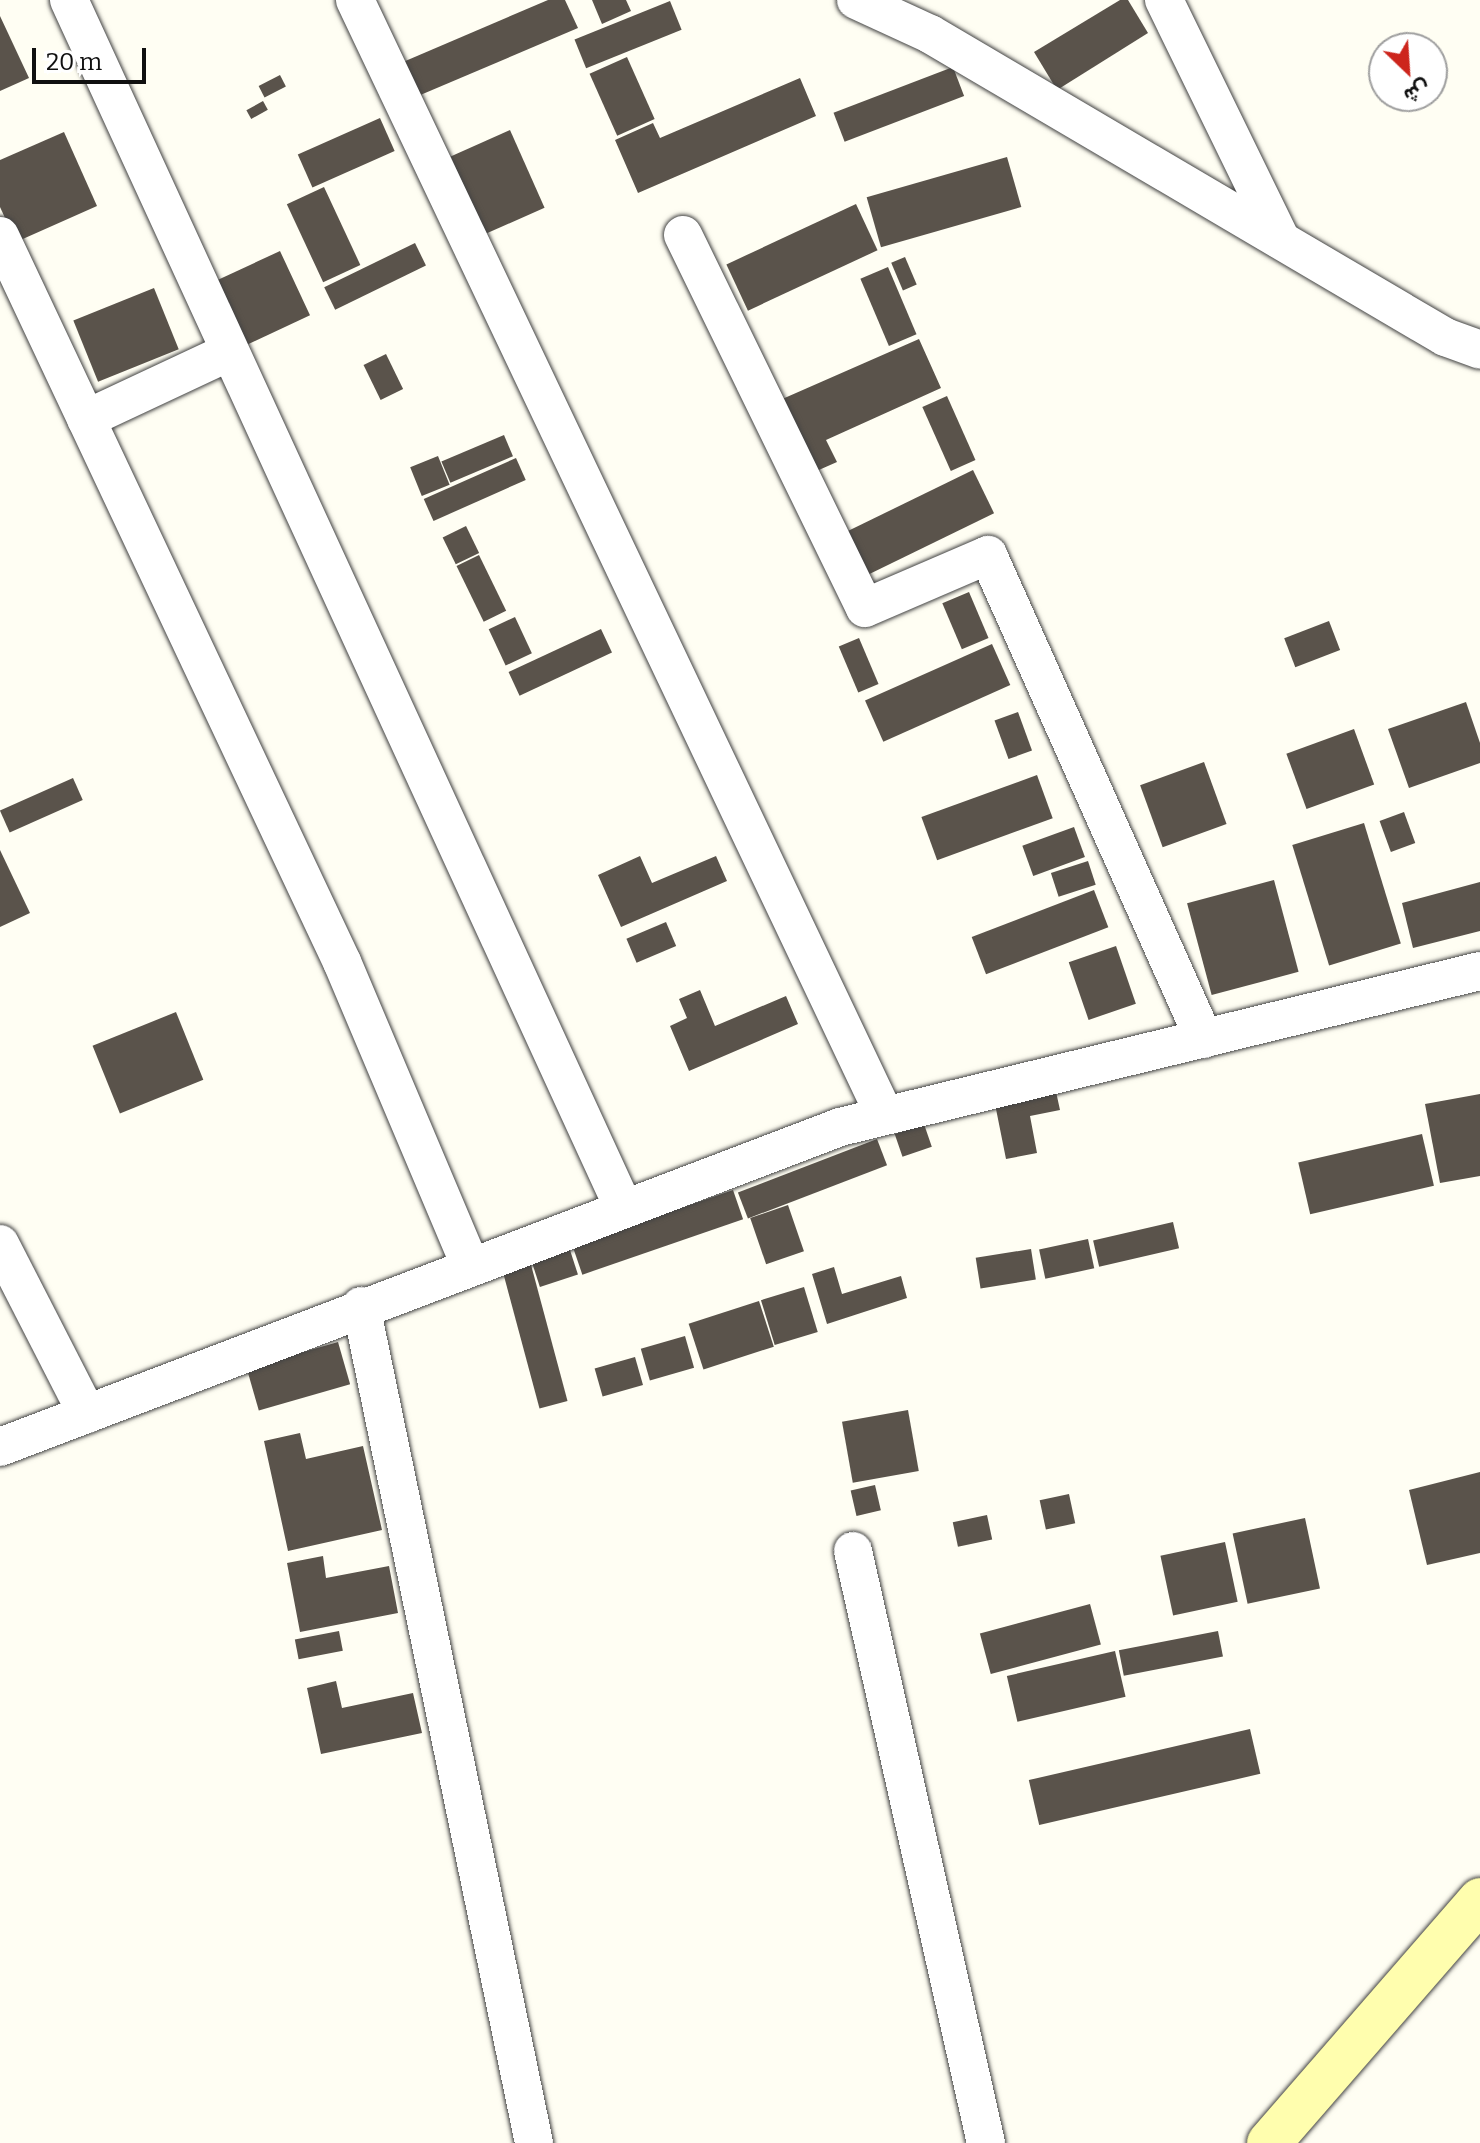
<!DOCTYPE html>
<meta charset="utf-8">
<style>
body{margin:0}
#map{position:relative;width:1480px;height:2143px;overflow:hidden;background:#fffef3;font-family:Bitter,Vazirmatn,serif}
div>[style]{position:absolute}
.building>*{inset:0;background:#5a534b;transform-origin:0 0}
.roads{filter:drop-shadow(0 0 2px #434343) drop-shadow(0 0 2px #434343)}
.street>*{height:38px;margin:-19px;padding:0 19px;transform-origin:19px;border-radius:19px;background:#fff}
.secondary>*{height:44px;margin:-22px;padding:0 22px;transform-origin:22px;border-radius:22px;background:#fffeae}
span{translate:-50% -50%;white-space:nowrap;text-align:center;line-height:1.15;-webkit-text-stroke:8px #fff;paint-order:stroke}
.north{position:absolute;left:1368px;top:32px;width:80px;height:80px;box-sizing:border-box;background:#fff;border:2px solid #9f9f9f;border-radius:50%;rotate:155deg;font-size:22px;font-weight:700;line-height:32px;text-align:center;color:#101010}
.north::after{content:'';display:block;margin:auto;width:28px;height:36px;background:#cd251c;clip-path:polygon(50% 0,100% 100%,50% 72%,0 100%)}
.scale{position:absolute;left:32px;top:48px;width:114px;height:36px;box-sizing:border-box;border:4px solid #101010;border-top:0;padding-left:10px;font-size:24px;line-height:28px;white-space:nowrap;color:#101010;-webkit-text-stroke:6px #fff;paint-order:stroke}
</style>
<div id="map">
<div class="building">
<i style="clip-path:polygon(548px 0,565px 0,578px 28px,418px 96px,403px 62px)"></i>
<i style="clip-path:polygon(592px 0,626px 0,631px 11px,602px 24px)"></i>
<i style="clip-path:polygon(1120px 0,1128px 0,1148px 33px,1057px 90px,1034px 52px)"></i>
<i style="left:670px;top:1px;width:31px;height:103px;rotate:68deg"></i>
<i style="clip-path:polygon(0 16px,29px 78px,0 91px)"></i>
<i style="left:627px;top:57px;width:68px;height:41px;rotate:66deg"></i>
<i style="left:953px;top:67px;width:31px;height:128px;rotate:69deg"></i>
<i style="left:280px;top:75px;width:13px;height:24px;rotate:63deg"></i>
<i style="clip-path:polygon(800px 78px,816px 116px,638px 193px,615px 140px,653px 123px,660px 138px)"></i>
<i style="left:263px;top:101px;width:10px;height:19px;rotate:61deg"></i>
<i style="left:380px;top:118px;width:36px;height:90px;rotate:66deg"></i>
<i style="left:510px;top:130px;width:85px;height:65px;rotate:66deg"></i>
<i style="clip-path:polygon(64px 132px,97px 206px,16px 242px,0 207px,0 160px)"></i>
<i style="left:1007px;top:157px;width:52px;height:146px;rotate:74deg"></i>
<i style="left:324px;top:187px;width:86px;height:41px;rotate:65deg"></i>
<i style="left:856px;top:204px;width:51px;height:143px;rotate:65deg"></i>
<i style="left:415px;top:243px;width:25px;height:101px;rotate:64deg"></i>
<i style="left:280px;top:251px;width:71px;height:76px;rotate:65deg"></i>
<i style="left:905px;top:257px;width:30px;height:15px;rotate:67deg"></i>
<i style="left:888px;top:267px;width:73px;height:30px;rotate:67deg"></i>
<i style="left:154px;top:288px;width:66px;height:87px;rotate:68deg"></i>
<i style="clip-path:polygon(919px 339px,941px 388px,826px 440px,837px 462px,812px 473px,780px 400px)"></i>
<i style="left:386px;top:354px;width:39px;height:25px;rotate:64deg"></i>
<i style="left:947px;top:396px;width:70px;height:27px;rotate:66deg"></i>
<i style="left:504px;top:435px;width:23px;height:68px;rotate:67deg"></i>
<i style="left:438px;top:456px;width:31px;height:30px;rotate:68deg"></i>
<i style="left:516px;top:458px;width:24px;height:101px;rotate:66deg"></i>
<i style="left:973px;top:470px;width:48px;height:142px;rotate:64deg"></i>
<i style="left:466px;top:526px;width:30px;height:26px;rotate:64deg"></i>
<i style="left:479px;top:555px;width:62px;height:25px;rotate:64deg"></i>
<i style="left:969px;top:592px;width:50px;height:29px;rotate:67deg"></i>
<i style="left:515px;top:617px;width:40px;height:29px;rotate:65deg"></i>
<i style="left:1329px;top:621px;width:31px;height:48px;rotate:69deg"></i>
<i style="left:601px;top:629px;width:26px;height:102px;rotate:65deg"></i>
<i style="left:859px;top:638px;width:50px;height:22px;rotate:67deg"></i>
<i style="left:992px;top:644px;width:45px;height:139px;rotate:66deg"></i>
<i style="clip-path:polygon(1466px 702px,1480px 743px,1480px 763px,1409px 788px,1388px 729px)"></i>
<i style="left:1018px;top:712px;width:41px;height:25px;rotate:70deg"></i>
<i style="left:1354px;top:729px;width:59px;height:72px;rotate:70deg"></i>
<i style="left:1204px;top:762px;width:66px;height:68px;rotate:70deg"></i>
<i style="left:1037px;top:775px;width:46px;height:123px;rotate:70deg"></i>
<i style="left:73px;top:778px;width:24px;height:80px;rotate:66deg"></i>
<i style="left:1404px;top:812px;width:33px;height:26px;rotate:70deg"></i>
<i style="left:1364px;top:823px;width:126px;height:75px;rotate:73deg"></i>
<i style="left:1074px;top:827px;width:32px;height:55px;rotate:70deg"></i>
<i style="clip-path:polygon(0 850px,30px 913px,0 927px)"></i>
<i style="clip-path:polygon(640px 856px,652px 883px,716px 856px,727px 881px,621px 927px,598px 875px)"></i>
<i style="left:1088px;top:861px;width:25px;height:39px;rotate:72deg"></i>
<i style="left:1274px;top:880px;width:95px;height:90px;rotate:75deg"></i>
<i style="clip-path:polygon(1480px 882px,1480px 931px,1413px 948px,1402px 903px)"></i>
<i style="left:1094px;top:890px;width:40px;height:131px;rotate:69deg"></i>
<i style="left:666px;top:922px;width:26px;height:43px;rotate:67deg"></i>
<i style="left:1116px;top:946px;width:61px;height:50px;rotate:71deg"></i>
<i style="clip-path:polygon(700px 990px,715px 1026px,786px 996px,798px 1024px,689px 1071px,670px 1026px,687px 1018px,679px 999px)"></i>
<i style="left:176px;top:1012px;width:73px;height:90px;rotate:68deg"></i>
<i style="clip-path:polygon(1055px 1087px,1060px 1110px,1030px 1116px,1037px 1153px,1006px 1159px,994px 1099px)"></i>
<i style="clip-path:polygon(1480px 1094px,1480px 1176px,1440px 1183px,1425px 1104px)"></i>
<i style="left:924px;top:1124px;width:24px;height:31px;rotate:71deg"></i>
<i style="left:1422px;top:1134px;width:53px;height:127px;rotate:77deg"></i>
<i style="left:877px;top:1139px;width:28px;height:149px;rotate:69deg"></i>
<i style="left:733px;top:1190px;width:31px;height:170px;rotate:71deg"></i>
<i style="left:788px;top:1205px;width:49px;height:40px;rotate:71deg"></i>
<i style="left:1173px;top:1222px;width:27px;height:82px;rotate:77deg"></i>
<i style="left:1088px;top:1239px;width:30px;height:50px;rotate:78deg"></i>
<i style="left:569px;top:1247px;width:29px;height:40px;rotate:72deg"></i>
<i style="left:1031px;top:1249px;width:31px;height:56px;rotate:81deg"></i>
<i style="left:530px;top:1261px;width:145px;height:29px;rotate:75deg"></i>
<i style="clip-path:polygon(834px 1267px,842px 1294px,901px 1276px,907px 1298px,827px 1324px,812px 1274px)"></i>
<i style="left:804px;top:1287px;width:47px;height:45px;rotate:73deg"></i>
<i style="left:759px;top:1301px;width:48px;height:74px;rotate:72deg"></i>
<i style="left:685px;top:1336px;width:33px;height:46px;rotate:74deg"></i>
<i style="left:338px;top:1342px;width:44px;height:95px;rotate:74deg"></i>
<i style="left:635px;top:1357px;width:29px;height:42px;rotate:74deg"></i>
<i style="left:908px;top:1410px;width:62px;height:67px;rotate:80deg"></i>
<i style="clip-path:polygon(300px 1433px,306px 1459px,363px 1446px,382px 1530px,288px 1551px,264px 1441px)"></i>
<i style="clip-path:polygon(1480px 1472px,1480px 1553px,1427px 1565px,1409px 1490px)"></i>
<i style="left:875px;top:1485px;width:26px;height:25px;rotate:77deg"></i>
<i style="left:1069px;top:1494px;width:30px;height:30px;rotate:78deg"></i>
<i style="left:987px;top:1515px;width:25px;height:35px;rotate:78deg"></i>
<i style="left:1305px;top:1518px;width:72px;height:74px;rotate:78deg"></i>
<i style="left:1225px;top:1542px;width:61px;height:66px;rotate:78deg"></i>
<i style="clip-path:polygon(323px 1556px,326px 1578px,389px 1566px,398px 1613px,300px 1632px,287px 1563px)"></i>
<i style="left:1090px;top:1604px;width:42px;height:114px;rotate:75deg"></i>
<i style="left:339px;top:1631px;width:20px;height:45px;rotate:79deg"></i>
<i style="left:1218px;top:1631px;width:26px;height:101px;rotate:79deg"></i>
<i style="left:1115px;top:1651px;width:47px;height:111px;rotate:77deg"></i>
<i style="clip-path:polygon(336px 1681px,342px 1708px,413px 1693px,422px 1733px,321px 1754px,307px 1688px)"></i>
<i style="left:1250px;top:1729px;width:46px;height:227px;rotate:77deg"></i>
</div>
<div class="roads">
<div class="street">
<i style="left:69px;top:0;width:1330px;rotate:65.34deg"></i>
<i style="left:355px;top:0;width:1235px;rotate:64.6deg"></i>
<i style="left:856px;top:0;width:81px;rotate:24.7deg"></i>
<i style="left:930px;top:34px;width:598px;rotate:30.47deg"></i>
<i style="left:1445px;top:337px;width:37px;rotate:20deg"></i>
<i style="left:1164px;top:0;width:267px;rotate:64deg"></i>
<i style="left:683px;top:235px;width:415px;rotate:64deg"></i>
<i style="left:865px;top:608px;width:134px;rotate:-23.3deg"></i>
<i style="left:988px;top:555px;width:530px;rotate:65.95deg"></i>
<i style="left:0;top:236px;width:803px;rotate:64.78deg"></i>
<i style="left:342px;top:962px;width:331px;rotate:67.1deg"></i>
<i style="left:86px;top:419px;width:158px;rotate:-25.1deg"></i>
<i style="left:0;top:1244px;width:191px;rotate:62.9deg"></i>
<i style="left:361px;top:1306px;width:855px;rotate:78.32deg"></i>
<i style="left:0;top:1447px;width:899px;rotate:-20.85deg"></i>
<i style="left:840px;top:1127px;width:659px;rotate:-13.7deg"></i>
<i style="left:853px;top:1551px;width:607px;rotate:77.34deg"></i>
</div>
<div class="secondary">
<i style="left:1269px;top:2143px;width:322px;rotate:-49deg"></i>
</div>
</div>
<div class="north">ش</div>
<div class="scale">20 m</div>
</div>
